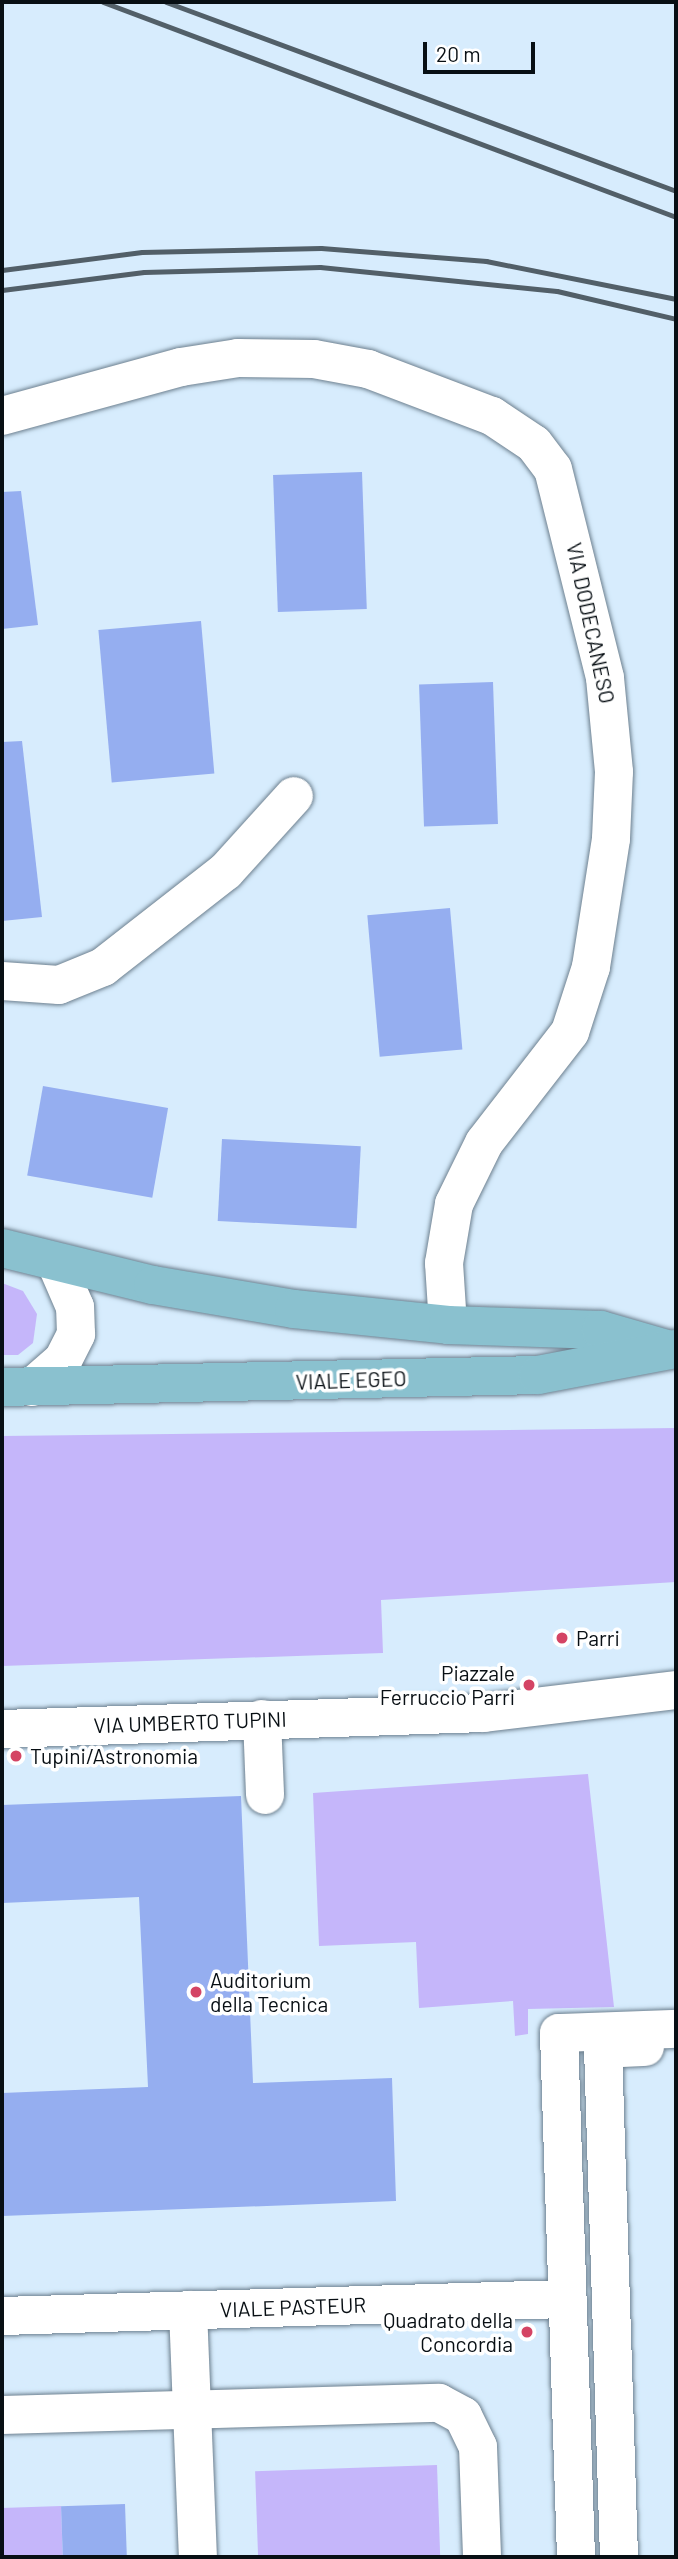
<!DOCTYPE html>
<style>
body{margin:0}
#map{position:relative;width:678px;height:2559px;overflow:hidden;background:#d7ecfd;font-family:Barlow,sans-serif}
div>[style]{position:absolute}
.green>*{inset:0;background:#c5b6fa;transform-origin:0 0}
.building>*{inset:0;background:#95aef0;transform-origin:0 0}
.roads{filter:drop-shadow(0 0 2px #6d808f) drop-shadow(0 0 2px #6d808f)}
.minor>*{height:38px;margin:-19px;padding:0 19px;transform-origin:19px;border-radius:19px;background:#fff}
.major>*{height:38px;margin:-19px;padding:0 19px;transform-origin:19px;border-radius:19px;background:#8ac1cf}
.rail>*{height:5px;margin:-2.5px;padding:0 2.5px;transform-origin:2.5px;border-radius:2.5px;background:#525f68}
.dots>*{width:19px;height:19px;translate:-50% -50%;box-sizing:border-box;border:4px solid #fff;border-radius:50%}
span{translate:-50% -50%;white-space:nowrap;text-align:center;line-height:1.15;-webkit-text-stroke:7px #fff;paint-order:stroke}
.street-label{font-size:21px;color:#080f14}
.poi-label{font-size:21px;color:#080f14}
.left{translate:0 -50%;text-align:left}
.right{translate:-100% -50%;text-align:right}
.frame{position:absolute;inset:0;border:4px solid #080f14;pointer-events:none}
.scale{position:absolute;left:423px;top:42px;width:112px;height:32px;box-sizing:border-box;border:4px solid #080f14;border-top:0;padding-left:9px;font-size:21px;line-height:24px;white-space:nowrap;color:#080f14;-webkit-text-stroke:5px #fff;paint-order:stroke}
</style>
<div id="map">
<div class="green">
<i style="clip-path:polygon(2px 1283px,23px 1291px,37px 1314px,33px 1343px,18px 1355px,2px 1355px)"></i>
<i style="clip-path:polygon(676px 1428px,676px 1582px,381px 1600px,383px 1653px,2px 1666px,2px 1436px)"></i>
<i style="clip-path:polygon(588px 1774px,614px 2007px,528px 2009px,528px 2034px,515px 2036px,513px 2001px,419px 2008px,416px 1942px,319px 1946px,313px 1793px)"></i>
<i style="left:437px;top:2465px;width:92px;height:182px;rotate:88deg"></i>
<i style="left:61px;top:2506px;width:51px;height:59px;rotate:88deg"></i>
</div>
<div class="building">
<i style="left:362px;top:472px;width:137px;height:89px;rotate:88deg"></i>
<i style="clip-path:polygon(21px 491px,38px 625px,2px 629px,2px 492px)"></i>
<i style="left:201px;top:621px;width:153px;height:103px;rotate:85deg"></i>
<i style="left:493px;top:682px;width:142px;height:74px;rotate:88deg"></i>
<i style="clip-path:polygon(22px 741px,42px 917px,2px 921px,2px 742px)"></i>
<i style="left:450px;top:908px;width:142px;height:83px;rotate:85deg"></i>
<i style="left:43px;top:1086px;width:127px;height:91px;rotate:10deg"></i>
<i style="left:222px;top:1139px;width:139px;height:82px;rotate:3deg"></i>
<i style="clip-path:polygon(241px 1796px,253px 2083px,392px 2078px,396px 2201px,2px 2216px,2px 2093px,148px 2087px,139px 1897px,2px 1903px,2px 1805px)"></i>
<i style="left:125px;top:2504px;width:53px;height:64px;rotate:88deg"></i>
</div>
<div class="roads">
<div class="minor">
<i style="left:2px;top:416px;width:186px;rotate:-15.3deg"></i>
<i style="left:181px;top:367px;width:58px;rotate:-9deg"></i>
<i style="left:238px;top:358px;width:76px;rotate:0.8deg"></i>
<i style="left:314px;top:359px;width:55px;rotate:10.5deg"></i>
<i style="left:368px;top:369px;width:133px;rotate:20.8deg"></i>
<i style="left:492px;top:416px;width:50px;rotate:33.7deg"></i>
<i style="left:534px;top:444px;width:31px;rotate:53deg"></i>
<i style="left:553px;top:469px;width:215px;rotate:76deg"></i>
<i style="left:605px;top:678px;width:94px;rotate:84.5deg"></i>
<i style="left:614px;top:772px;width:67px;rotate:92.6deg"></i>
<i style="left:611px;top:839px;width:130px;rotate:98.9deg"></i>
<i style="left:591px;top:967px;width:68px;rotate:107.9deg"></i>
<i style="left:570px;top:1032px;width:140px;rotate:127.8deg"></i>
<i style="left:484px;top:1143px;width:68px;rotate:116.2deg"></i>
<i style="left:454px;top:1204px;width:60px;rotate:99.6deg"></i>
<i style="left:444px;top:1263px;width:62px;rotate:86.3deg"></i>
<i style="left:2px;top:981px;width:57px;rotate:4deg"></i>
<i style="left:59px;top:985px;width:48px;rotate:-22.2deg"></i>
<i style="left:103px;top:967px;width:156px;rotate:-38deg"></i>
<i style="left:226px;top:871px;width:101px;rotate:-47.8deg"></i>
<i style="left:32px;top:1387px;width:41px;rotate:-41.1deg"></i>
<i style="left:63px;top:1360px;width:29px;rotate:-63deg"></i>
<i style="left:76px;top:1334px;width:27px;rotate:-92deg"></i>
<i style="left:75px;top:1307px;width:48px;rotate:-113.4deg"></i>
<i style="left:262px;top:1719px;width:76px;rotate:87.7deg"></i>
<i style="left:2px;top:1729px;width:482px;rotate:-1.9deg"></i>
<i style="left:484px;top:1713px;width:193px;rotate:-6.8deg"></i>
<i style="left:188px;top:2310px;width:247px;rotate:87.7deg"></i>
<i style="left:2px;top:2316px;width:564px;rotate:-1.73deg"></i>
<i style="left:2px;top:2415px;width:437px;rotate:-1.6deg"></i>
<i style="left:439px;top:2403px;width:27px;rotate:28deg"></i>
<i style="left:463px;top:2416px;width:34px;rotate:64deg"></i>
<i style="left:478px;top:2447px;width:110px;rotate:87.9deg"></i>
<i style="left:576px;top:2557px;width:524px;rotate:-91.86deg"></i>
<i style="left:559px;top:2033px;width:117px;rotate:-2deg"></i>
<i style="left:619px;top:2557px;width:508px;rotate:-91.8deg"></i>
<i style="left:603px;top:2049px;width:42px;rotate:-2.7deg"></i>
</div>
<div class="major">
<i style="left:2px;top:1248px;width:155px;rotate:13.8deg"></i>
<i style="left:153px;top:1285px;width:143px;rotate:9.7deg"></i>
<i style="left:294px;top:1309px;width:155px;rotate:5.9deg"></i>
<i style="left:448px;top:1325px;width:153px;rotate:1.9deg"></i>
<i style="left:601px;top:1330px;width:69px;rotate:16.1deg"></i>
<i style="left:2px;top:1387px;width:536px;rotate:-1.28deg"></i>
<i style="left:538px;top:1375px;width:140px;rotate:-10.7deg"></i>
</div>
</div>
<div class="rail">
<i style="left:103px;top:2px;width:612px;rotate:20.57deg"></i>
<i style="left:166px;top:2px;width:544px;rotate:20.33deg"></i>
<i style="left:2px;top:270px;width:141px;rotate:-7.3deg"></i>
<i style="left:142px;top:252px;width:179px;rotate:-1.3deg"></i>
<i style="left:321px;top:248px;width:166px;rotate:4.5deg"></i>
<i style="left:486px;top:261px;width:194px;rotate:11.3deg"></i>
<i style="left:2px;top:290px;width:143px;rotate:-7.2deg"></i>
<i style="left:144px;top:272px;width:176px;rotate:-1.6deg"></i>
<i style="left:320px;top:267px;width:238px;rotate:5.8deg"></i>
<i style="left:557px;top:291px;width:122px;rotate:13.2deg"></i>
</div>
<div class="dots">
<i style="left:562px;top:1638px;background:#d44464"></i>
<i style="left:529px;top:1685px;background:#d44464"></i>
<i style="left:16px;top:1756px;background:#d44464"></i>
<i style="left:196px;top:1992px;background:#d44464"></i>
<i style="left:527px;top:2332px;background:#d44464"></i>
</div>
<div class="street-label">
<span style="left:591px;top:623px;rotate:78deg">VIA DODECANESO</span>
<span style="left:351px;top:1380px;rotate:-2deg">VIALE EGEO</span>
<span style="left:190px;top:1722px;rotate:-2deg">VIA UMBERTO TUPINI</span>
<span style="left:293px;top:2307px;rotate:-2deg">VIALE PASTEUR</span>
</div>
<div class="poi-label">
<span class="left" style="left:576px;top:1638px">Parri</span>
<span class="right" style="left:515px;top:1685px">Piazzale<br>Ferruccio Parri</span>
<span class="left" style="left:30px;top:1756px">Tupini/Astronomia</span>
<span class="left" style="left:210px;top:1992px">Auditorium<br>della Tecnica</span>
<span class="right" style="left:513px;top:2332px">Quadrato della<br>Concordia</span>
</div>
<div class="frame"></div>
<div class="scale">20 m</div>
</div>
